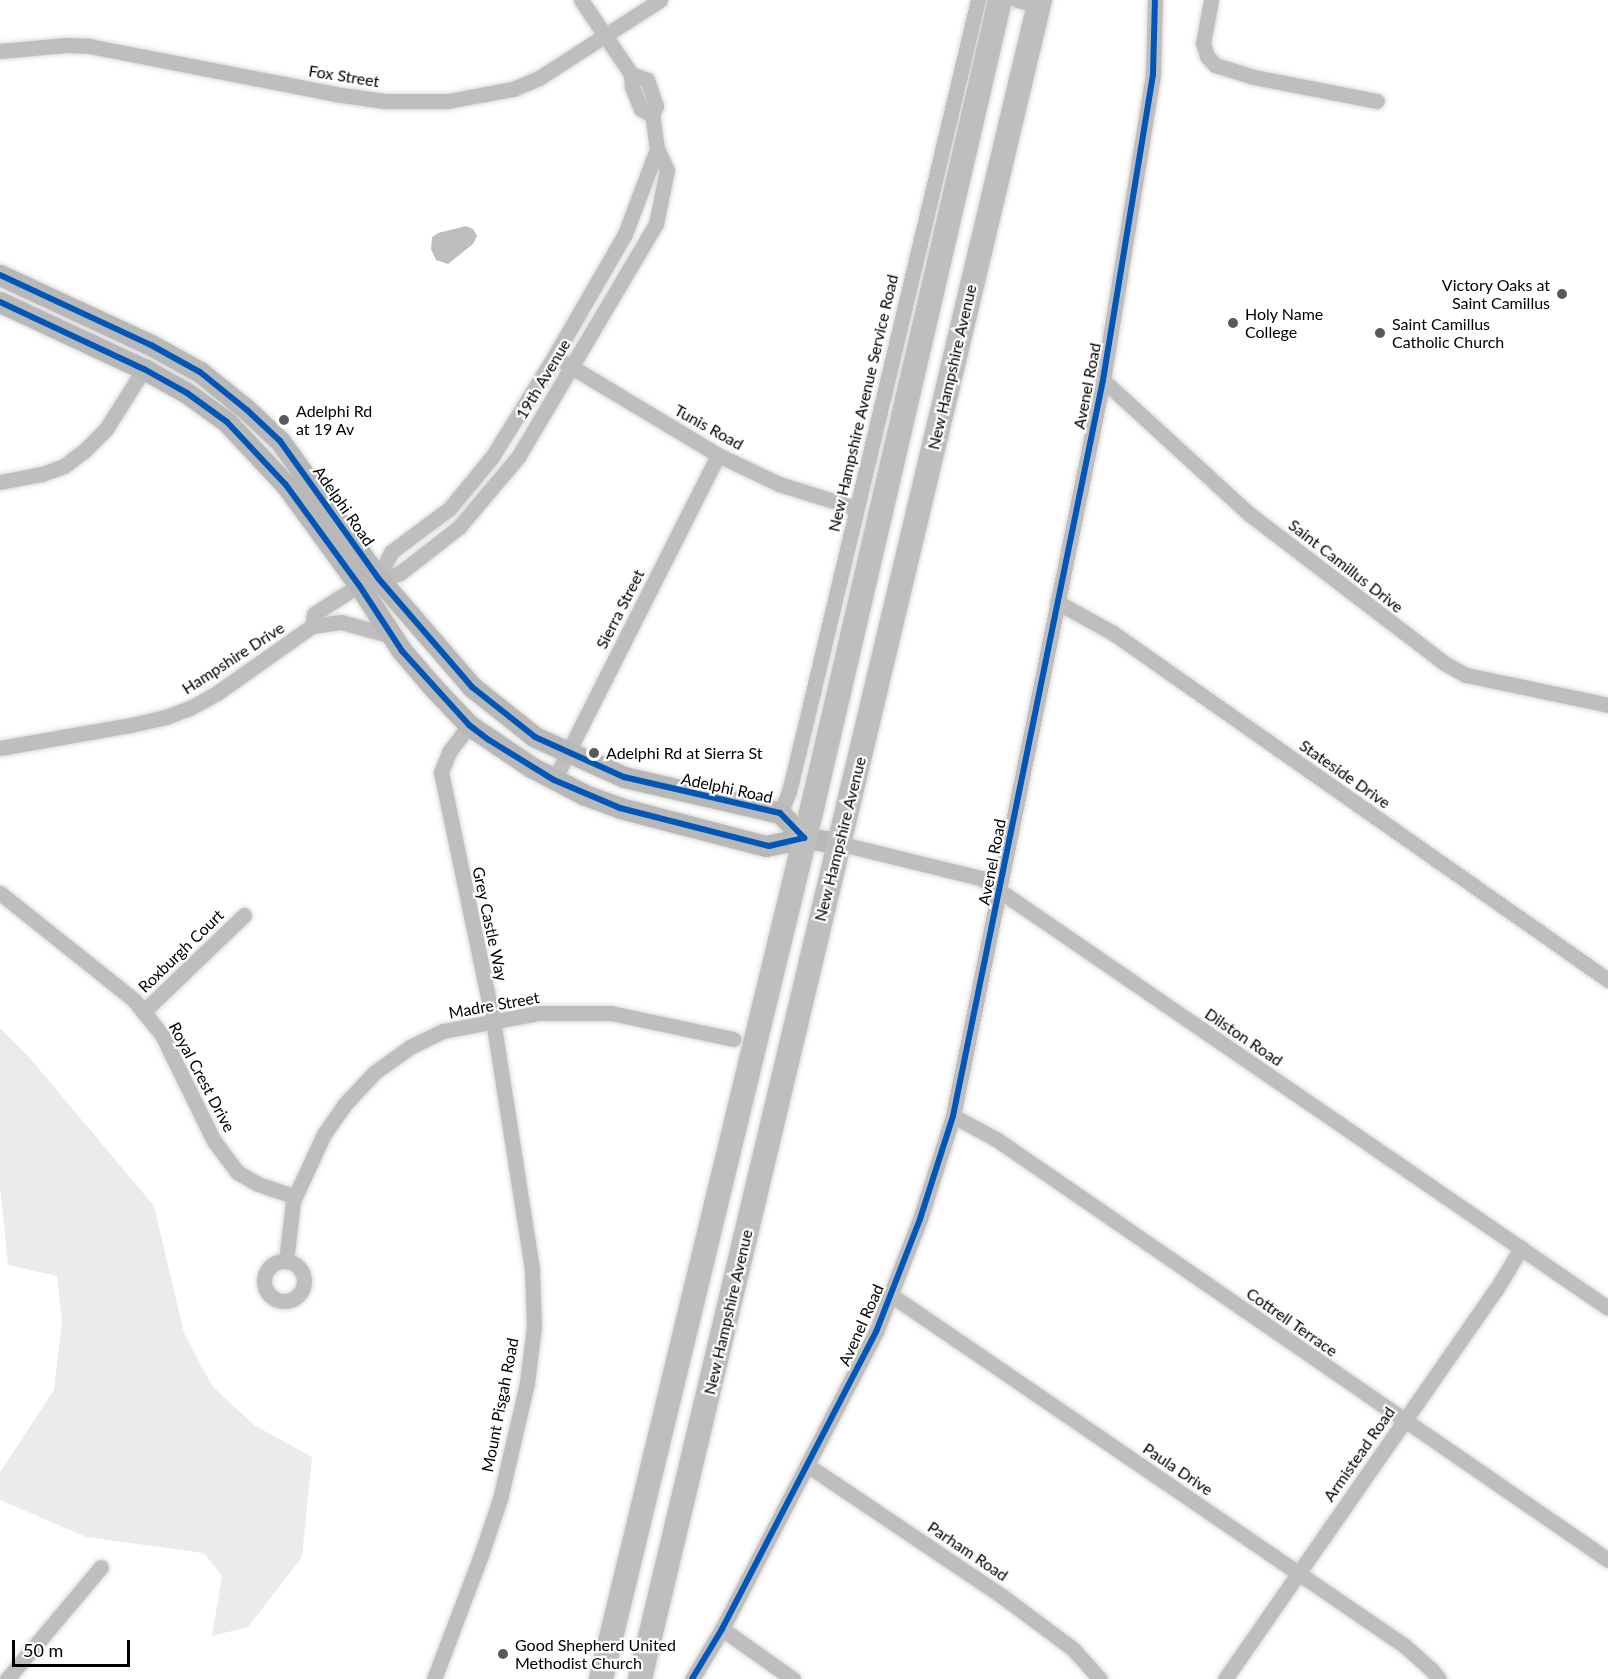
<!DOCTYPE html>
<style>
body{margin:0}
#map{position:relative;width:1608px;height:1679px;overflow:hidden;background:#fff;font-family:Lato,sans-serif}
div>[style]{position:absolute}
.green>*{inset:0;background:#ebebeb}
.water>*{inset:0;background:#bebebe}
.roads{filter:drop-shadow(0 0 2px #dbdbdb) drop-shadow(0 0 2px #dbdbdb)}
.minor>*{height:15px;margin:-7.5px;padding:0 7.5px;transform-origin:7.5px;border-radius:7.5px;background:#bebebe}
.minor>.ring{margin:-7.5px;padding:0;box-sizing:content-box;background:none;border:15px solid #bebebe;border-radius:50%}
.secondary>*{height:21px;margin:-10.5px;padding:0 10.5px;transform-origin:10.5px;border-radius:10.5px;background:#b8b8b8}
.primary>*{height:24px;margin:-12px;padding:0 12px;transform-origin:12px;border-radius:12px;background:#bebebe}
.cycleway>*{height:6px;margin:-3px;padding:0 3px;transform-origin:3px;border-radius:3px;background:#0057b8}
.dots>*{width:16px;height:16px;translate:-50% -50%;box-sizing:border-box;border:3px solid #fff;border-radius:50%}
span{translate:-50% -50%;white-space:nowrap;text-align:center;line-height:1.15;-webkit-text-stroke:4.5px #fff;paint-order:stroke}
.street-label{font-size:16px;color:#000}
.poi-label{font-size:16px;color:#000}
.right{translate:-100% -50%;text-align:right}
.left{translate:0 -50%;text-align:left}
.scale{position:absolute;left:12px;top:1640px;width:118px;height:27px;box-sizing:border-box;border:3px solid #000;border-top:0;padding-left:8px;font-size:18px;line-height:21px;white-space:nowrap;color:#000;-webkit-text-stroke:4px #fff;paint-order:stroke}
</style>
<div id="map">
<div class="green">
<i style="clip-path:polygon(0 1028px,29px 1057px,154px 1206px,184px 1333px,212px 1386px,254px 1425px,312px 1457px,302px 1557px,248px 1627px,212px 1636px,222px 1576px,204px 1553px,86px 1537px,0 1500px,0 1472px,54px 1390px,62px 1321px,57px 1276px,8px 1265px,0 1186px)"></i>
</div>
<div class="water">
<i style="clip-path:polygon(466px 226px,473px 229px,477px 236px,473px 244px,448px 264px,436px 260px,431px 249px,432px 237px,438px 233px)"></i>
</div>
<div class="roads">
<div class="minor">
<i style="left:1017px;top:0;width:23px;rotate:13deg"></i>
<i style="left:1211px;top:0;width:44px;rotate:100.5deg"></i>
<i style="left:1203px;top:43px;width:14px;rotate:73deg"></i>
<i style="left:1207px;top:56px;width:12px;rotate:48deg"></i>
<i style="left:1215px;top:65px;width:41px;rotate:17.1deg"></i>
<i style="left:1254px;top:77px;width:125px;rotate:11deg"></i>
<i style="left:0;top:51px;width:66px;rotate:-5.2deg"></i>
<i style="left:66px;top:45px;width:23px;rotate:2deg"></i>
<i style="left:89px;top:46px;width:251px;rotate:11deg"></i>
<i style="left:335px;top:94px;width:50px;rotate:8deg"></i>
<i style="left:385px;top:101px;width:63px"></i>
<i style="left:448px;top:101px;width:66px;rotate:-10.5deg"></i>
<i style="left:513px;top:89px;width:28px;rotate:-23deg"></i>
<i style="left:539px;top:78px;width:144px;rotate:-32.8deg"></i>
<i style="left:631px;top:74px;width:13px;rotate:86deg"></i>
<i style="left:632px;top:87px;width:24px;rotate:68deg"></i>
<i style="left:641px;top:109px;width:13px;rotate:29deg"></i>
<i style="left:565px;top:363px;width:179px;rotate:31deg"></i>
<i style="left:718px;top:455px;width:68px;rotate:25.4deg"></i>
<i style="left:779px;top:484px;width:81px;rotate:17.3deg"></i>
<i style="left:1103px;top:380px;width:197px;rotate:42.5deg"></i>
<i style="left:1248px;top:513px;width:247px;rotate:37.4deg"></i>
<i style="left:1444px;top:663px;width:25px;rotate:29deg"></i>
<i style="left:1466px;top:675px;width:145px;rotate:11.9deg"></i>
<i style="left:0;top:482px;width:43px;rotate:-10.8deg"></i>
<i style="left:42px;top:474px;width:23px;rotate:-20deg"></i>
<i style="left:64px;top:466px;width:25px;rotate:-37deg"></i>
<i style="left:84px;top:451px;width:31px;rotate:-45deg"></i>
<i style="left:106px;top:429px;width:71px;rotate:-57.7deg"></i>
<i style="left:378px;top:578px;width:29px;rotate:-63deg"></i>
<i style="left:391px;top:552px;width:72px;rotate:-36.6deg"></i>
<i style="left:449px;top:509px;width:67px;rotate:-50.4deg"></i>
<i style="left:492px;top:457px;width:118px;rotate:-58.2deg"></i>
<i style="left:554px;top:357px;width:142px;rotate:-60deg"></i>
<i style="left:625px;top:234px;width:91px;rotate:-69.4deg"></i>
<i style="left:1057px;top:602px;width:64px;rotate:29deg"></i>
<i style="left:1113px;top:633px;width:605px;rotate:35.03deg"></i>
<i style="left:312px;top:626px;width:29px;rotate:-8deg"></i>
<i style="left:341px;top:622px;width:53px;rotate:15.4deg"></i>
<i style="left:0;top:748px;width:133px;rotate:-10deg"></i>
<i style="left:131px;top:725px;width:36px;rotate:-13deg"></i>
<i style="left:166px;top:717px;width:26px;rotate:-21deg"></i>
<i style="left:190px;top:708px;width:31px;rotate:-29deg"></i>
<i style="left:217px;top:693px;width:116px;rotate:-35.2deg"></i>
<i style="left:312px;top:626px;width:12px;rotate:-81deg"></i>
<i style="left:314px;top:614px;width:30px;rotate:-33deg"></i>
<i style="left:339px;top:598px;width:24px;rotate:-33deg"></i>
<i style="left:359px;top:585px;width:43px;rotate:-16.3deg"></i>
<i style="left:400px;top:573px;width:75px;rotate:-37.9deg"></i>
<i style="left:459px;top:527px;width:92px;rotate:-49.9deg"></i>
<i style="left:518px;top:457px;width:271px;rotate:-59.4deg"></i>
<i style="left:656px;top:224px;width:55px;rotate:-78.5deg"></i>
<i style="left:667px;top:170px;width:23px;rotate:-115deg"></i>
<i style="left:657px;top:149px;width:34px;rotate:-98deg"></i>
<i style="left:652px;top:115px;width:10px;rotate:-66deg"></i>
<i style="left:656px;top:106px;width:28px;rotate:-109deg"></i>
<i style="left:647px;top:80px;width:17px;rotate:-159deg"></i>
<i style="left:631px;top:74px;width:89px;rotate:-124deg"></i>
<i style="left:554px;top:780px;width:364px;rotate:-63.2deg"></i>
<i style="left:780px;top:813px;width:23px;rotate:-67deg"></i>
<i style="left:789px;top:792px;width:89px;rotate:-76.4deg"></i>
<i style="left:810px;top:705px;width:725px;rotate:-76.6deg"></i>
<i style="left:838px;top:843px;width:147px;rotate:13.8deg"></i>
<i style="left:981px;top:878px;width:760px;rotate:34.44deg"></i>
<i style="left:0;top:893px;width:171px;rotate:38.6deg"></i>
<i style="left:134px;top:1000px;width:45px;rotate:51.3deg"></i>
<i style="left:162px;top:1035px;width:118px;rotate:63.9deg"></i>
<i style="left:214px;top:1141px;width:39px;rotate:53deg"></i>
<i style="left:237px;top:1172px;width:24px;rotate:30deg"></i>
<i style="left:258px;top:1184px;width:39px;rotate:19deg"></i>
<i style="left:143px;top:1012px;width:140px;rotate:-43.8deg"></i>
<i style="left:953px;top:1116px;width:49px;rotate:28.1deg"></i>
<i style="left:996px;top:1139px;width:743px;rotate:34.52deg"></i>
<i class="ring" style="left:264px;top:1261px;width:25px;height:25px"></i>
<i style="left:286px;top:1261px;width:60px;rotate:-83.3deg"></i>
<i style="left:293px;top:1201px;width:74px;rotate:-65.2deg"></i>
<i style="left:324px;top:1134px;width:35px;rotate:-55deg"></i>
<i style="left:344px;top:1105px;width:45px;rotate:-46.8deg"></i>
<i style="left:375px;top:1072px;width:43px;rotate:-35.5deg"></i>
<i style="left:410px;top:1047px;width:37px;rotate:-26deg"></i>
<i style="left:443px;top:1031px;width:98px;rotate:-10.6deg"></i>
<i style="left:539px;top:1013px;width:72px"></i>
<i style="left:611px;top:1013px;width:125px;rotate:12deg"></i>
<i style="left:891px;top:1295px;width:622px;rotate:34.33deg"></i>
<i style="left:1405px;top:1646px;width:36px;rotate:42deg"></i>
<i style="left:1432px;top:1670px;width:11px;rotate:52deg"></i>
<i style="left:807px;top:1465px;width:235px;rotate:33.9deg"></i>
<i style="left:1002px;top:1596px;width:89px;rotate:36.7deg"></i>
<i style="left:1073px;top:1649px;width:40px;rotate:48deg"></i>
<i style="left:722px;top:1629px;width:87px;rotate:35.2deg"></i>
<i style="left:7px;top:1679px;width:146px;rotate:-50deg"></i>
<i style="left:434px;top:1679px;width:133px;rotate:-69.2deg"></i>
<i style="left:481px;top:1555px;width:59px;rotate:-71.3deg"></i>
<i style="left:500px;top:1499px;width:119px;rotate:-76.9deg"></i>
<i style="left:527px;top:1383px;width:57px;rotate:-83deg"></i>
<i style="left:534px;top:1326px;width:57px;rotate:-92deg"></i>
<i style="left:532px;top:1269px;width:251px;rotate:-98.9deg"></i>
<i style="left:493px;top:1021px;width:254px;rotate:-101.8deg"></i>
<i style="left:441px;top:772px;width:22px;rotate:-68deg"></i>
<i style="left:449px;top:752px;width:34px;rotate:-53deg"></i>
<i style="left:692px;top:1679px;width:58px;rotate:-59deg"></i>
<i style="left:722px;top:1629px;width:335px;rotate:-62.6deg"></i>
<i style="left:876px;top:1332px;width:121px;rotate:-68.7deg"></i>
<i style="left:920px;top:1219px;width:108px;rotate:-72.2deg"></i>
<i style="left:953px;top:1116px;width:751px;rotate:-78.48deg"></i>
<i style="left:1103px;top:380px;width:310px;rotate:-80.7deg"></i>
<i style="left:1153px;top:74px;width:74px;rotate:-88.5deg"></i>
<i style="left:1225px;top:1679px;width:476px;rotate:-55.2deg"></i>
<i style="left:1497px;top:1288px;width:47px;rotate:-59deg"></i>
</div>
<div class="secondary">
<i style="left:0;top:275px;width:166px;rotate:24.9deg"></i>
<i style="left:151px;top:345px;width:56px;rotate:28.9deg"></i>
<i style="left:200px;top:372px;width:60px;rotate:39deg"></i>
<i style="left:247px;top:410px;width:45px;rotate:43.2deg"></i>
<i style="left:280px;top:441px;width:168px;rotate:54.4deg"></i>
<i style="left:378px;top:578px;width:144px;rotate:49.2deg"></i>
<i style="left:472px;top:687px;width:80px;rotate:38.4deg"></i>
<i style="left:535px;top:737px;width:98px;rotate:24.2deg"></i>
<i style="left:624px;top:777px;width:160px;rotate:13deg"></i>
<i style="left:780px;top:813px;width:35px;rotate:46deg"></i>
<i style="left:0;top:302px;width:159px;rotate:25deg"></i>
<i style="left:144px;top:369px;width:49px;rotate:29.2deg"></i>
<i style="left:187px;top:393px;width:49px;rotate:35.9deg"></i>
<i style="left:227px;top:422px;width:86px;rotate:46.9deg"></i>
<i style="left:286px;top:485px;width:124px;rotate:53.9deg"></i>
<i style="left:359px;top:585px;width:79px;rotate:56.9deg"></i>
<i style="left:402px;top:651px;width:48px;rotate:49.3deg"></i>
<i style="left:433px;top:687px;width:52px;rotate:46.5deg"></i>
<i style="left:469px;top:725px;width:75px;rotate:34.1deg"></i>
<i style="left:531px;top:767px;width:61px;rotate:27.4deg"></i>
<i style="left:585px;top:795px;width:37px;rotate:20deg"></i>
<i style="left:620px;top:808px;width:151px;rotate:14.6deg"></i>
<i style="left:766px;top:846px;width:39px;rotate:-12deg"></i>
<i style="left:804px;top:838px;width:34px;rotate:8deg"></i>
</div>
<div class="primary">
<i style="left:601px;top:1679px;width:900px;rotate:-76.38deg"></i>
<i style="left:813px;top:804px;width:825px;rotate:-76.91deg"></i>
<i style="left:640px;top:1679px;width:1726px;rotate:-76.6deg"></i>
</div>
</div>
<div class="cycleway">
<i style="left:0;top:275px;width:166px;rotate:24.9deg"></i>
<i style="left:151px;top:345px;width:56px;rotate:28.9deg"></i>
<i style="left:200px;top:372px;width:60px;rotate:39deg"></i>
<i style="left:247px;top:410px;width:45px;rotate:43.2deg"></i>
<i style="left:280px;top:441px;width:168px;rotate:54.4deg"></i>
<i style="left:378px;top:578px;width:144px;rotate:49.2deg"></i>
<i style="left:472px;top:687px;width:80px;rotate:38.4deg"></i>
<i style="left:535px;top:737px;width:98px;rotate:24.2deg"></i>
<i style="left:624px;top:777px;width:160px;rotate:13deg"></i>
<i style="left:780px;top:813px;width:35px;rotate:46deg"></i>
<i style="left:0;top:302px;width:159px;rotate:25deg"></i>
<i style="left:144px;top:369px;width:49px;rotate:29.2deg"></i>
<i style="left:187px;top:393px;width:49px;rotate:35.9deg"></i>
<i style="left:227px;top:422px;width:86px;rotate:46.9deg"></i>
<i style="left:286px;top:485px;width:124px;rotate:53.9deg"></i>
<i style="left:359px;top:585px;width:79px;rotate:56.9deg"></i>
<i style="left:402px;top:651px;width:100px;rotate:47.8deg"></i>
<i style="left:469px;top:725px;width:25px;rotate:37deg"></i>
<i style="left:489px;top:740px;width:76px;rotate:31.6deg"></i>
<i style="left:554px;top:780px;width:72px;rotate:23deg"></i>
<i style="left:620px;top:808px;width:154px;rotate:14.3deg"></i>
<i style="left:769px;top:846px;width:36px;rotate:-13deg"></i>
<i style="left:692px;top:1679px;width:58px;rotate:-59deg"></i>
<i style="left:722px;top:1629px;width:335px;rotate:-62.6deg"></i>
<i style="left:876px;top:1332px;width:121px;rotate:-68.7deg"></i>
<i style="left:920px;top:1219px;width:108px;rotate:-72.2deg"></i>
<i style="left:953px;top:1116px;width:751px;rotate:-78.48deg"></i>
<i style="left:1103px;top:380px;width:310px;rotate:-80.7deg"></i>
<i style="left:1153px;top:74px;width:74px;rotate:-88.5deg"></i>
</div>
<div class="dots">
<i style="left:1562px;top:294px;background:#595959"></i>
<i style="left:1233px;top:323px;background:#595959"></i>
<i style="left:1380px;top:333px;background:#595959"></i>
<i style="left:284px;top:420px;background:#595959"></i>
<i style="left:594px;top:753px;background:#595959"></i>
<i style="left:503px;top:1654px;background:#595959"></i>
</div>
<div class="street-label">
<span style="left:344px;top:76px;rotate:9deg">Fox Street</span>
<span style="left:952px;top:367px;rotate:-77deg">New Hampshire Avenue</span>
<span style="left:543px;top:379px;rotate:-59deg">19th Avenue</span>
<span style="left:1087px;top:386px;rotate:-79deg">Avenel Road</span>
<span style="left:863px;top:403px;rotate:-77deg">New Hampshire Avenue Service Road</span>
<span style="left:709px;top:427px;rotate:29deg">Tunis Road</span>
<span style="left:344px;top:506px;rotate:55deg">Adelphi Road</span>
<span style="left:1346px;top:566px;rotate:38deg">Saint Camillus Drive</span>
<span style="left:620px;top:609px;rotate:-63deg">Sierra Street</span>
<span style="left:233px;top:658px;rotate:-33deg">Hampshire Drive</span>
<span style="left:1345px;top:774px;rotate:35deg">Stateside Drive</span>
<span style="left:727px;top:788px;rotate:12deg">Adelphi Road</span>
<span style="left:840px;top:839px;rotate:-76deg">New Hampshire Avenue</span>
<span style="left:992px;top:862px;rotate:-79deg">Avenel Road</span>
<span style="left:490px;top:924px;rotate:78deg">Grey Castle Way</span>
<span style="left:181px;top:951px;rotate:-44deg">Roxburgh Court</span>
<span style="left:494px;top:1005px;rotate:-10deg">Madre Street</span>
<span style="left:1244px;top:1037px;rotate:34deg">Dilston Road</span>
<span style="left:202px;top:1077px;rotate:62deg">Royal Crest Drive</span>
<span style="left:728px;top:1312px;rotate:-77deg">New Hampshire Avenue</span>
<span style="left:1292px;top:1322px;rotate:35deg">Cottrell Terrace</span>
<span style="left:861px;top:1325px;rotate:-66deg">Avenel Road</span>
<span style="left:500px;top:1405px;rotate:-79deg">Mount Pisgah Road</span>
<span style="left:1359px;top:1454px;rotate:-55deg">Armistead Road</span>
<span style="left:1178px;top:1469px;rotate:34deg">Paula Drive</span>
<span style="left:968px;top:1551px;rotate:34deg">Parham Road</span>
</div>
<div class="poi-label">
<span class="right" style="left:1550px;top:294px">Victory Oaks at<br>Saint Camillus</span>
<span class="left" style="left:1245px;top:323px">Holy Name<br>College</span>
<span class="left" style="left:1392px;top:333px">Saint Camillus<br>Catholic Church</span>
<span class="left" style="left:296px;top:420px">Adelphi Rd<br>at 19 Av</span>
<span class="left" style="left:606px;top:753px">Adelphi Rd at Sierra St</span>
<span class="left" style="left:515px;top:1654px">Good Shepherd United<br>Methodist Church</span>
</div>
<div class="scale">50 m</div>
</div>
